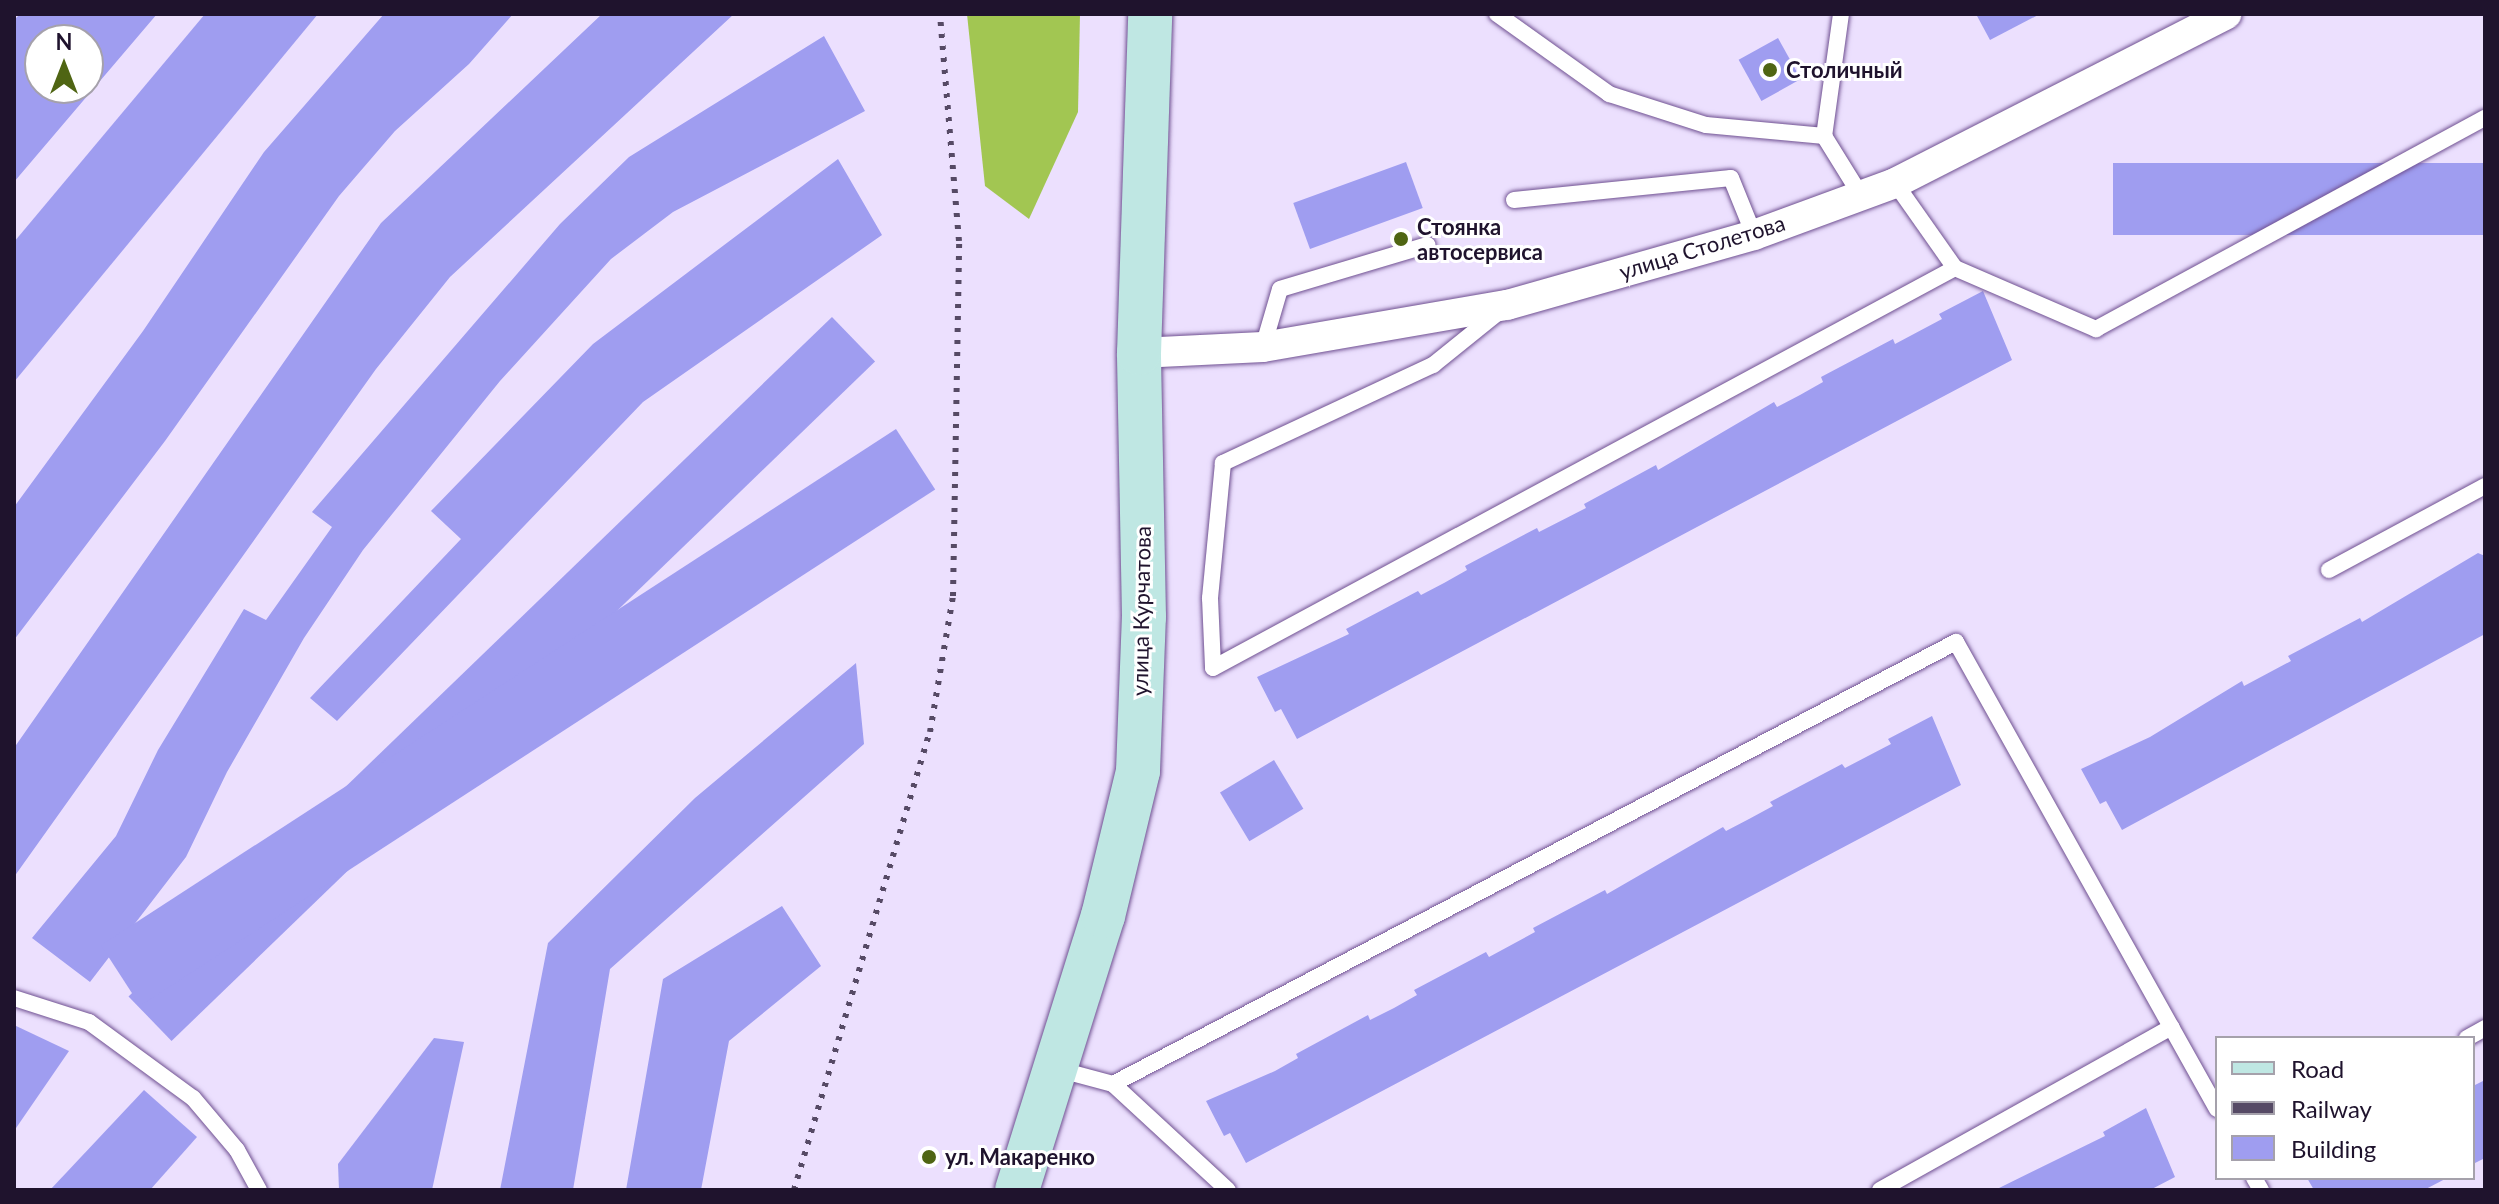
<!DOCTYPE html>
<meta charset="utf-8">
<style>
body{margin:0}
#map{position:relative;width:2499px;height:1204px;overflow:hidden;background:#ece0fe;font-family:Lato,sans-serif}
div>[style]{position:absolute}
.forest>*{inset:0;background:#a2c652}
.building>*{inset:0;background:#9f9df0;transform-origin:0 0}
.roads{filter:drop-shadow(0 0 2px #6f5091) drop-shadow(0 0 2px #6f5091)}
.lane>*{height:16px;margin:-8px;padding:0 8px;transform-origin:8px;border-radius:8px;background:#fff}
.street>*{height:30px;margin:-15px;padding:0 15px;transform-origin:15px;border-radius:15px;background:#fff}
.secondary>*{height:44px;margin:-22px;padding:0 22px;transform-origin:22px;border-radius:22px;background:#bfe7e3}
.rail>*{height:6px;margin-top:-3px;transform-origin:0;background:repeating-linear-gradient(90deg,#564a65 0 4px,transparent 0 12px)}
.dots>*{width:22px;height:22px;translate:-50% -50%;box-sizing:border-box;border:4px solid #fff;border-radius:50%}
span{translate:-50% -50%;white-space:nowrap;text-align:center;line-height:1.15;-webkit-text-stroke:6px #fff;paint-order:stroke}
.poi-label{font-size:22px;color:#1f132d;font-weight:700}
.left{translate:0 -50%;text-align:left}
.street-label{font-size:22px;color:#1f132d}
.frame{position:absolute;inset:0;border:16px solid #1f132d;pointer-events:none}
.legend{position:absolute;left:2215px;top:1036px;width:260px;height:144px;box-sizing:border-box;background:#fff;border:2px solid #a5a1ab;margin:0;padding:10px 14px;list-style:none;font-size:24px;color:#1f132d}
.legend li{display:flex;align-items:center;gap:16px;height:40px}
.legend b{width:40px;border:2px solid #a5a1ab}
.north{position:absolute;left:24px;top:24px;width:80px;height:80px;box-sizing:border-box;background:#fff;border:2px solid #a5a1ab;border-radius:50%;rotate:0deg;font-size:22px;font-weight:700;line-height:32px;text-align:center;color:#1f132d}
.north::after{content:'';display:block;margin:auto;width:28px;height:36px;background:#4f6513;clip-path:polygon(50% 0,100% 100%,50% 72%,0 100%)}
</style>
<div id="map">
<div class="forest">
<i style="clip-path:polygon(967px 14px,1080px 14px,1078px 112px,1029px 219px,985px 186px)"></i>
</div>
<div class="building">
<i style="clip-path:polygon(evenodd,20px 14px,157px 14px,14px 182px,14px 20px,20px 14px,40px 40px,88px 40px,88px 88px,40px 88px,40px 40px)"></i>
<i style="clip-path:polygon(205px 14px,318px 14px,14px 382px,14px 242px)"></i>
<i style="clip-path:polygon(384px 14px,513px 14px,469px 64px,395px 131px,339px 196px,165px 441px,14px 640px,14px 507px,143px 331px,264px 152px)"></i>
<i style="clip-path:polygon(602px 14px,734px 14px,450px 277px,376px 369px,14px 877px,14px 748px,381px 223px)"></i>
<i style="clip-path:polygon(1976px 14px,2040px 14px,1990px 40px)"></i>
<i style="clip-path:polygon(824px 36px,865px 111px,673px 212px,611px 259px,500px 381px,363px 550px,304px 638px,227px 772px,186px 857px,90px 982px,32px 938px,116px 836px,158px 750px,244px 609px,266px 620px,332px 527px,312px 512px,560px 224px,629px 157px)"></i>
<i style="left:1778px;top:38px;width:47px;height:45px;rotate:61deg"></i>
<i style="clip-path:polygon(838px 159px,882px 235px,643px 402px,337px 721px,310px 698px,461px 539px,431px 511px,593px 344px)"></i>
<i style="left:1406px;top:162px;width:49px;height:120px;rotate:70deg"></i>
<i style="left:2485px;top:163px;width:72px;height:372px;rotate:90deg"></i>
<i style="clip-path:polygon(1983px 291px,2012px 360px,1297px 739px,1281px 709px,1275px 712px,1257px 677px,1349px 634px,1346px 629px,1418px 591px,1421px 595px,1444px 583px,1467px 570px,1465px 566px,1537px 528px,1539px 532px,1586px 508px,1584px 504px,1656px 465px,1658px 470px,1774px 402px,1777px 407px,1800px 395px,1823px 382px,1821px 377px,1893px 339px,1895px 344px,1942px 319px,1939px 314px)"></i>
<i style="left:832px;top:317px;width:62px;height:978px;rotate:46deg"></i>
<i style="left:896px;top:429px;width:72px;height:948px;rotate:57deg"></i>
<i style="clip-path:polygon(2478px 553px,2485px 556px,2485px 634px,2122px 830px,2106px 801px,2100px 804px,2081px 769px,2150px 737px,2242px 681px,2244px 686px,2291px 661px,2288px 656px,2360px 618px,2362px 622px)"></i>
<i style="clip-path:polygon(856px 663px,864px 744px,610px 969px,573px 1190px,500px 1190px,548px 943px,695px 798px)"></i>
<i style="clip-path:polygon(1932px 716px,1961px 785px,1246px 1163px,1230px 1133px,1224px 1136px,1206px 1101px,1275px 1071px,1298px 1058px,1296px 1054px,1368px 1015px,1370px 1020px,1394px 1008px,1417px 995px,1414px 990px,1486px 952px,1489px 957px,1535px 932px,1533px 928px,1605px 890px,1607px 894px,1723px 827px,1726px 831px,1749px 819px,1773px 806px,1770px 802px,1842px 764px,1845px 768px,1891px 744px,1888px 739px)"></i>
<i style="left:1274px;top:760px;width:57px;height:63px;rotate:59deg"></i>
<i style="clip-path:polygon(782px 906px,821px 966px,729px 1041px,701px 1190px,626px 1190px,663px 979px)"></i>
<i style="clip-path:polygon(14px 1025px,69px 1051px,14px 1131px)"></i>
<i style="clip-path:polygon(434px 1038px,464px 1042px,432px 1190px,339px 1190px,338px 1164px)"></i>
<i style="clip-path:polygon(2485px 1080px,2485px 1158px,2473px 1164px,2473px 1086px)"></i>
<i style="clip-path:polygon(144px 1090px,197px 1137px,150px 1190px,50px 1190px)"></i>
<i style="clip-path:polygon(2146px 1108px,2175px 1177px,2150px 1190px,1995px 1190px,2105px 1136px,2103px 1132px)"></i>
<i style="clip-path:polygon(2307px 1178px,2447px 1178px,2424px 1190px,2314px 1190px)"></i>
</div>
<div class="roads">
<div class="lane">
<i style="left:1497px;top:14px;width:138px;rotate:35.5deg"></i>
<i style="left:1609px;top:94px;width:102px;rotate:17.7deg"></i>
<i style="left:1706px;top:125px;width:119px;rotate:5.3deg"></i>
<i style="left:1841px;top:14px;width:123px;rotate:97.9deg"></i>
<i style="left:1824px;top:136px;width:68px;rotate:58.2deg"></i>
<i style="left:1895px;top:183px;width:104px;rotate:54.8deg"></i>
<i style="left:1514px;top:200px;width:218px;rotate:-5.8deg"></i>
<i style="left:1731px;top:178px;width:61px;rotate:68deg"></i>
<i style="left:1500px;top:311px;width:86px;rotate:141.1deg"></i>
<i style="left:1433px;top:365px;width:232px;rotate:155deg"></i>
<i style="left:1223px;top:463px;width:136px;rotate:95.5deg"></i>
<i style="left:1210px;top:598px;width:70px;rotate:87.5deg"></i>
<i style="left:1213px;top:668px;width:843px;rotate:-28.33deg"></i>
<i style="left:1955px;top:268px;width:154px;rotate:23.4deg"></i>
<i style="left:2096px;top:329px;width:443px;rotate:-28.5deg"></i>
<i style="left:1263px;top:347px;width:60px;rotate:-73.7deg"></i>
<i style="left:1280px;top:289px;width:154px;rotate:-16.6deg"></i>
<i style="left:2329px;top:570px;width:177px;rotate:-28.3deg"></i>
<i style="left:14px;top:998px;width:79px;rotate:17.7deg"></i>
<i style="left:89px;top:1022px;width:129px;rotate:36.2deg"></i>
<i style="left:193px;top:1098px;width:68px;rotate:49.8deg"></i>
<i style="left:237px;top:1150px;width:46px;rotate:61.2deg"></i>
<i style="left:2467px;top:1038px;width:21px;rotate:-29deg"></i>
<i style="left:1057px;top:1069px;width:58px;rotate:15deg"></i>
<i style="left:1113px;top:1084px;width:156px;rotate:42.7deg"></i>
<i style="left:1113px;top:1084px;width:952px;rotate:-27.67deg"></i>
<i style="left:1956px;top:642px;width:535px;rotate:60.8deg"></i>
<i style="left:2254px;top:1178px;width:14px;rotate:60deg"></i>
<i style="left:1880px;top:1190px;width:334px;rotate:-29.2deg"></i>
</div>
<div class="street">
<i style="left:1139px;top:353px;width:124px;rotate:-2.8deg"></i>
<i style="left:1263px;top:347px;width:248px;rotate:-9.8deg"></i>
<i style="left:1507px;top:305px;width:257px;rotate:-15.8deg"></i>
<i style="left:1754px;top:235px;width:150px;rotate:-20.2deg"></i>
<i style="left:1895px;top:183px;width:372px;rotate:-27deg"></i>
</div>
<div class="secondary">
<i style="left:1017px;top:1190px;width:287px;rotate:-72.6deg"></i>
<i style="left:1103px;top:916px;width:149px;rotate:-76.4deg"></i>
<i style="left:1138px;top:771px;width:154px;rotate:-87.8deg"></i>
<i style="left:1144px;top:617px;width:264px;rotate:-91.1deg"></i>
<i style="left:1139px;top:353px;width:339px;rotate:-88.1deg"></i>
</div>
</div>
<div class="rail">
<i style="left:794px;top:1190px;width:478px;rotate:-73.5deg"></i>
<i style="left:930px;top:732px;width:138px;rotate:-80.4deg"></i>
<i style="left:953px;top:596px;width:355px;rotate:-89deg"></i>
<i style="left:959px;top:241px;width:228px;rotate:-94.8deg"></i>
</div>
<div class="dots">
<i style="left:1770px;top:70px;background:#4f6513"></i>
<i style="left:1401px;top:239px;background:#4f6513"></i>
<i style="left:929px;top:1157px;background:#4f6513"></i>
</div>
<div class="poi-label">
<span class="left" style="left:1786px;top:70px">Столичный</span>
<span class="left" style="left:1417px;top:239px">Стоянка<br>автосервиса</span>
<span class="left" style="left:945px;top:1157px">ул. Макаренко</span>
</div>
<div class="street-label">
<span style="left:1702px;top:247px;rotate:-17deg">улица Столетова</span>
<span style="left:1141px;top:611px;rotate:-89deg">улица Курчатова</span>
</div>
<div class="frame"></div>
<ul class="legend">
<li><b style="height:10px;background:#bfe7e3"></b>Road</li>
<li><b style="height:10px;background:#564a65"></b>Railway</li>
<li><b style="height:22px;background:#9f9df0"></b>Building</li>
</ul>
<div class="north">N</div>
</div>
